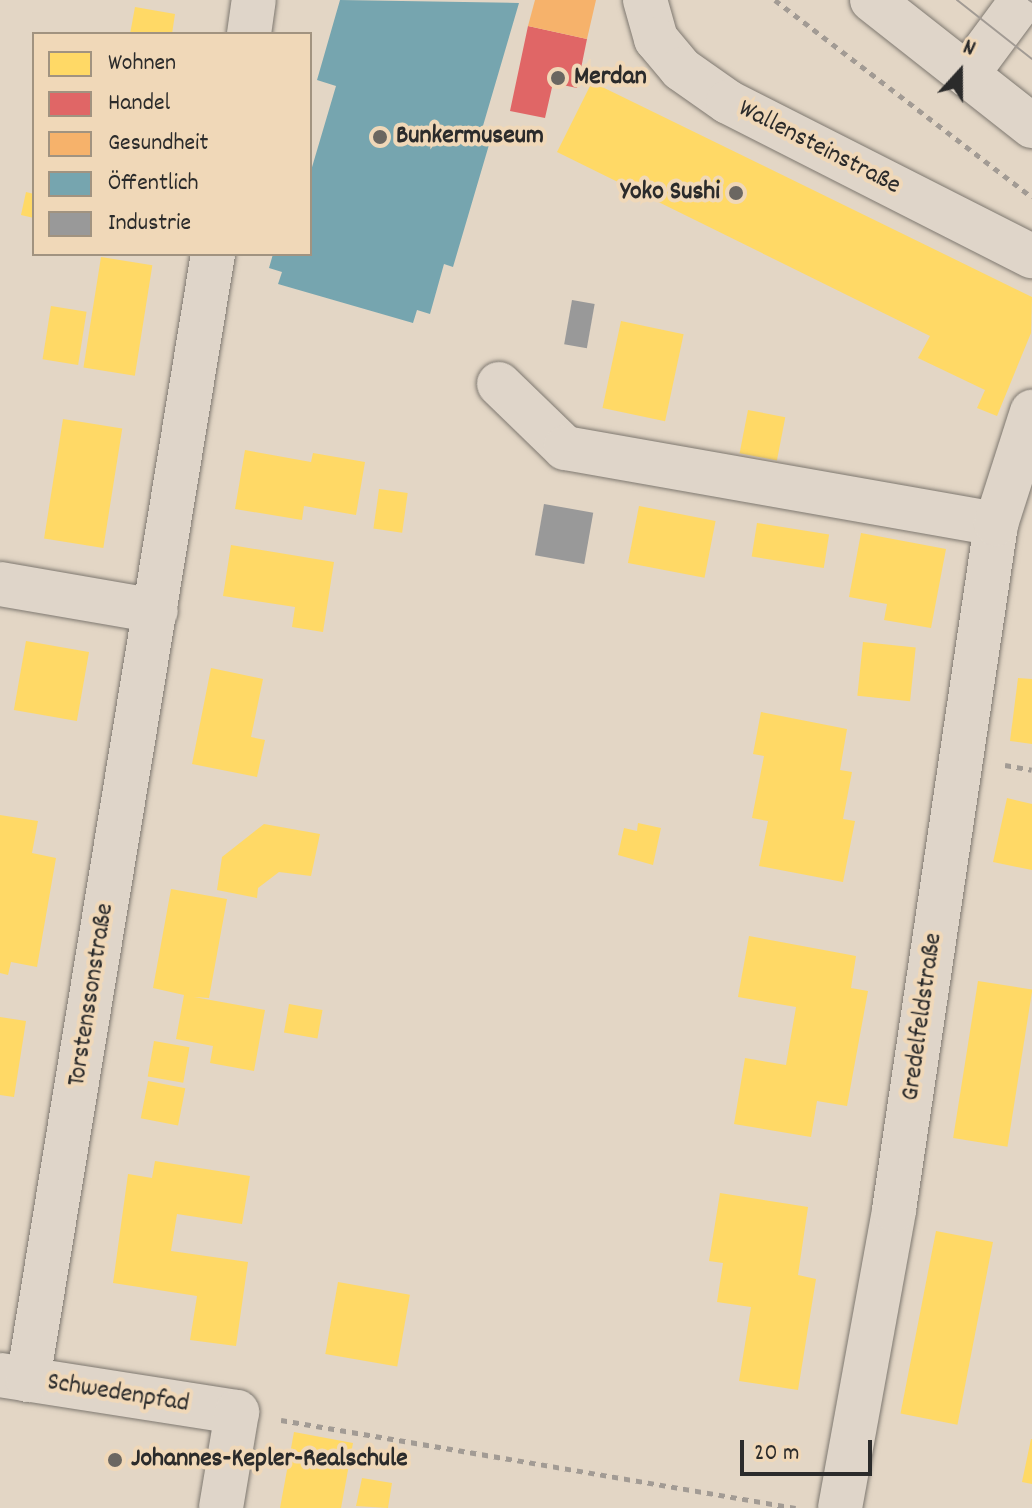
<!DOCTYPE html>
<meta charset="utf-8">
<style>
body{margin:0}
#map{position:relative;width:1032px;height:1508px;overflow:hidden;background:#e3d6c5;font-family:Dekko,sans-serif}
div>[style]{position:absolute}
.homes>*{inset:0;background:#ffd966;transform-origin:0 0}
.shops>*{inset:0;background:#e06666}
.health>*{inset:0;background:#f6b26b}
.public>*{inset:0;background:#76a5af}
.industry>*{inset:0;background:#999;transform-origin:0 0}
.path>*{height:5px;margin-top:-2.5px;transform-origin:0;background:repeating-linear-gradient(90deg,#a29b94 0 6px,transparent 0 12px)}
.roads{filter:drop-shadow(0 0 2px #7e7870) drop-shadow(0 0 2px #7e7870)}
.minor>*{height:44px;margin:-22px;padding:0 22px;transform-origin:22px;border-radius:22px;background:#dfd5c9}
.tram>*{height:2px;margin:-1px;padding:0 1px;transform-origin:1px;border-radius:1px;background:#a29b94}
.dots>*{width:22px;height:22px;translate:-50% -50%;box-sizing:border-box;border:4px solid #f0d8b8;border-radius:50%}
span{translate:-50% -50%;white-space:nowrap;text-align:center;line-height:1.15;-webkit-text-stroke:8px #f0d8b8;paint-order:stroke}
.poi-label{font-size:26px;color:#2b2b2b;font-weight:700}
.left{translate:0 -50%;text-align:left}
.right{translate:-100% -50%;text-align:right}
.street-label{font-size:26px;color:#2b2b2b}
.legend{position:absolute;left:32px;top:32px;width:280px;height:224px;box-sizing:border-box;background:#f0d8b8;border:2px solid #a19380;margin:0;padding:10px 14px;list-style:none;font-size:24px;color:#2b2b2b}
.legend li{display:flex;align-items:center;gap:16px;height:40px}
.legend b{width:40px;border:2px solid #a19380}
.north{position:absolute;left:920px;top:32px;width:80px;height:80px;-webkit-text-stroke:6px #f0d8b8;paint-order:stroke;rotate:21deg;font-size:22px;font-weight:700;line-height:32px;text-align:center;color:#2b2b2b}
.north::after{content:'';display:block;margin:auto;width:28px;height:36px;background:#2b2b2b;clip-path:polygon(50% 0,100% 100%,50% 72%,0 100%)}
.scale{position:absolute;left:740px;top:1440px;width:132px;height:36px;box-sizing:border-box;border:4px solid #2b2b2b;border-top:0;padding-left:10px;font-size:24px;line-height:28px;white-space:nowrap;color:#2b2b2b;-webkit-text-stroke:6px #f0d8b8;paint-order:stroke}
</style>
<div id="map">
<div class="homes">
<i style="clip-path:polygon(135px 7px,175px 14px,172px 34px,130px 34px)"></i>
<i style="clip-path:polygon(592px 82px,1032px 297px,1031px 333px,997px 416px,977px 408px,985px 390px,918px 358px,930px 336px,557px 152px)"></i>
<i style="clip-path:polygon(26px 192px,34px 194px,34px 218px,21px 215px)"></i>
<i style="left:101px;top:257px;width:52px;height:112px;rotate:9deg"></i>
<i style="left:51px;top:306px;width:36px;height:54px;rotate:9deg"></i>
<i style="left:621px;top:321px;width:64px;height:89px;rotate:12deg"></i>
<i style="left:748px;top:410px;width:38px;height:44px;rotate:11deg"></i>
<i style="left:63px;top:419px;width:60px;height:121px;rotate:9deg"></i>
<i style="clip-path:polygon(245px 450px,311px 462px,313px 453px,365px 462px,356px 515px,304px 506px,302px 520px,235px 509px)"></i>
<i style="left:379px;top:489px;width:29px;height:40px;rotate:8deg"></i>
<i style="left:639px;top:506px;width:78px;height:58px;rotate:11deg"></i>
<i style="left:757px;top:523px;width:73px;height:34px;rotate:9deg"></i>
<i style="clip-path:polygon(861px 533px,946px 549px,931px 628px,884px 620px,887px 604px,849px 597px)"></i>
<i style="clip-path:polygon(231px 545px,334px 562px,323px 632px,292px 627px,295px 607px,223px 596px)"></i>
<i style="left:26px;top:641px;width:64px;height:70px;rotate:10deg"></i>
<i style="left:863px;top:642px;width:53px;height:54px;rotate:6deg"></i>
<i style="clip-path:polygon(211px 668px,263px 679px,251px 737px,265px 740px,257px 777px,192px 764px)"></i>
<i style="clip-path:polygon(1018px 678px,1032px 679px,1032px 744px,1010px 741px)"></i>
<i style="clip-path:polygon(761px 712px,847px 729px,840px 770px,852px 772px,843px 819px,855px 821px,843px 882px,759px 866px,768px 821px,752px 818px,764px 756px,753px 754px)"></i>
<i style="clip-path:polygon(1007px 798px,1032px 804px,1032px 870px,993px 862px)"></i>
<i style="clip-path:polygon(0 815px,38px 821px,32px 853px,56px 858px,37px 967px,11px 962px,8px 975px,0 973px)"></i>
<i style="clip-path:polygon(638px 823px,661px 828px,653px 865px,618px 855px,624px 828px,637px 831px)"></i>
<i style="clip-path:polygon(264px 824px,320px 834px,311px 876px,279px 872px,258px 888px,257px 898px,217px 890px,222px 857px)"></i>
<i style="clip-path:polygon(171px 889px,227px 899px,209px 998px,194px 997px,265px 1010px,254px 1071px,210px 1063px,213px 1046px,176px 1039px,184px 995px,153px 988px)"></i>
<i style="clip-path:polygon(749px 936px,856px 956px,851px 988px,868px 991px,847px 1106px,817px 1101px,811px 1137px,734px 1124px,745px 1058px,786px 1065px,796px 1007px,738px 997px)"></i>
<i style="left:978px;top:981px;width:55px;height:159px;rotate:9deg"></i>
<i style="left:289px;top:1004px;width:34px;height:29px;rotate:10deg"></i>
<i style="clip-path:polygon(0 1017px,26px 1021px,14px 1097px,0 1095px)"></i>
<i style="left:154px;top:1041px;width:36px;height:36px;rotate:10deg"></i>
<i style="left:148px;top:1081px;width:38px;height:38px;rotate:11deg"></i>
<i style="clip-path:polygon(155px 1161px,250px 1176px,242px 1224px,177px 1214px,171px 1251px,248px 1262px,236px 1346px,190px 1340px,197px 1296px,113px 1283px,128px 1174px,152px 1178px)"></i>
<i style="clip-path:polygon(720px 1193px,808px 1207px,798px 1275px,816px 1279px,798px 1390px,739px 1381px,751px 1307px,717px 1302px,723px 1263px,709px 1261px)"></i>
<i style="left:936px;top:1231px;width:58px;height:186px;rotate:11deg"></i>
<i style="left:338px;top:1282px;width:73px;height:73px;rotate:10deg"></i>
<i style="clip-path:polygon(294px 1432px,353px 1443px,341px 1508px,280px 1508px)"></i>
<i style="clip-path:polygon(1031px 1439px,1032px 1439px,1032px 1484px,1022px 1482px)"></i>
<i style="clip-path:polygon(362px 1478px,392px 1483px,388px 1508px,356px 1506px)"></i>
</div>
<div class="shops">
<i style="clip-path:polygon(528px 26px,587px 39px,577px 88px,553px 83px,545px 118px,510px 111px)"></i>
</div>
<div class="health">
<i style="clip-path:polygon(535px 0,596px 0,587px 39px,528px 26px)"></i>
</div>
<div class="public">
<i style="clip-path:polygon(340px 0,519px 3px,480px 136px,491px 138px,453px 267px,444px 264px,430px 314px,417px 310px,413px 323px,278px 284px,282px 272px,269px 268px,273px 254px,310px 254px,310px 174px,336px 86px,317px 80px)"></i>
</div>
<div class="industry">
<i style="left:572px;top:300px;width:23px;height:45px;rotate:10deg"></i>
<i style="left:544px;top:504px;width:50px;height:52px;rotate:10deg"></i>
</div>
<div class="path">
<i style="left:775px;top:0;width:324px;rotate:37.5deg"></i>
<i style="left:1005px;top:765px;width:27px;rotate:10deg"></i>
<i style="left:281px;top:1420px;width:522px;rotate:9.7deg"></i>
</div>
<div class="roads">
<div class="minor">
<i style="left:645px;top:0;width:41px;rotate:74.2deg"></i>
<i style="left:656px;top:39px;width:39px;rotate:50deg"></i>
<i style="left:681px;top:69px;width:57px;rotate:35.1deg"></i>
<i style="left:728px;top:102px;width:341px;rotate:26.9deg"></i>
<i style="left:872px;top:0;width:204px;rotate:38.2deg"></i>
<i style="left:249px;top:34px;width:34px;rotate:-82deg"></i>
<i style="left:968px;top:73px;width:91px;rotate:-53.5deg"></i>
<i style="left:499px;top:384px;width:92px;rotate:44.1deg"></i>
<i style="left:565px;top:448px;width:438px;rotate:10deg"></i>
<i style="left:0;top:584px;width:158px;rotate:9.8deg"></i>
<i style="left:0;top:1375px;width:240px;rotate:8.9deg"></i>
<i style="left:237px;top:1412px;width:97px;rotate:99.5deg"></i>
<i style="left:28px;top:1380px;width:1141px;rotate:-80.67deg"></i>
<i style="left:840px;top:1508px;width:303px;rotate:-79.7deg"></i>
<i style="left:894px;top:1210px;width:694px;rotate:-81.54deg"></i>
<i style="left:996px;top:524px;width:118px;rotate:-72.2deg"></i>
</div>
</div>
<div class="tram">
<i style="left:957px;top:0;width:95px;rotate:38.2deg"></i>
<i style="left:1029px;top:0;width:4px;rotate:34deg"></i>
</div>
<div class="dots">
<i style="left:558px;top:78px;background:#6b6761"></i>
<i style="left:380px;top:137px;background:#6b6761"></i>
<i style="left:736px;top:193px;background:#6b6761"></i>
<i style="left:115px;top:1460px;background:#6b6761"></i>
</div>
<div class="poi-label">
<span class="left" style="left:574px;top:78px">Merdan</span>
<span class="left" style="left:396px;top:137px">Bunkermuseum</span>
<span class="right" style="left:720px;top:193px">Yoko Sushi</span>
<span class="left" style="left:131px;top:1460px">Johannes-Kepler-Realschule</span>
</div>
<div class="street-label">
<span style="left:819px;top:148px;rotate:27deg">Wallensteinstraße</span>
<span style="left:92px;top:995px;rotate:-81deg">Torstenssonstraße</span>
<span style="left:923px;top:1017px;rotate:-82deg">Gredelfeldstraße</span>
<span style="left:118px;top:1394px;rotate:9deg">Schwedenpfad</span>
</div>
<ul class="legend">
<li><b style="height:22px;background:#ffd966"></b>Wohnen</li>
<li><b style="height:22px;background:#e06666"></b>Handel</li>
<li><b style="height:22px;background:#f6b26b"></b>Gesundheit</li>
<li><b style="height:22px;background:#76a5af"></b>Öffentlich</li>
<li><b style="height:22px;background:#999"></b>Industrie</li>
</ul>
<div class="north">N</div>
<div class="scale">20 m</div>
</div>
